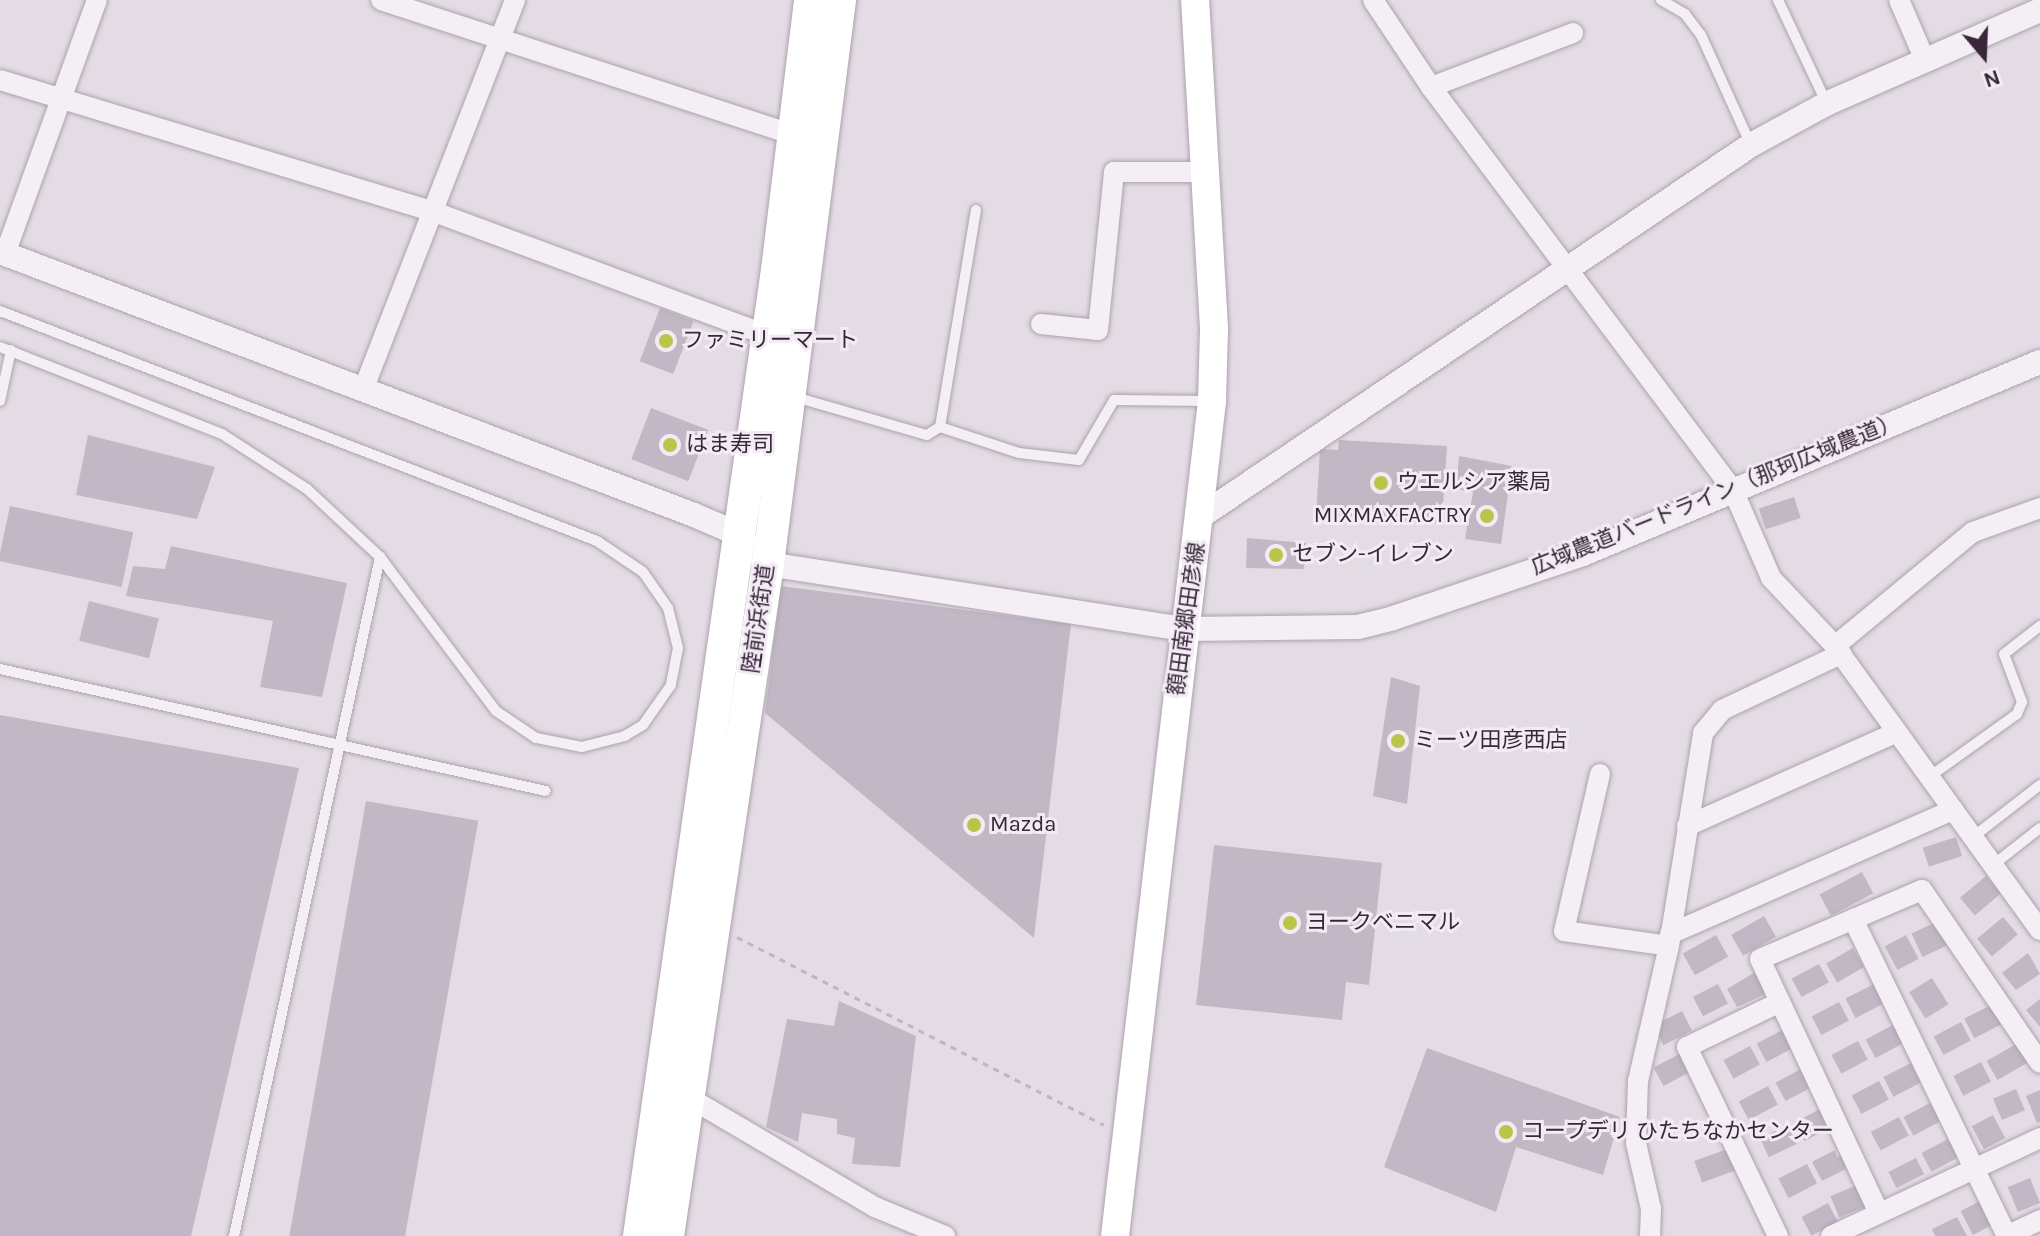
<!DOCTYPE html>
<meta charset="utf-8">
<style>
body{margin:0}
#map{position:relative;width:2040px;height:1236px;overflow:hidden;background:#e4dce5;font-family:Karla,"Noto Sans JP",sans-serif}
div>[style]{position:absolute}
.building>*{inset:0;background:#c2b7c5;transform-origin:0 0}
.path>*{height:3px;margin-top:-1.5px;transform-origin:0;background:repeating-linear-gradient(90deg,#bfb7c0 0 6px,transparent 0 12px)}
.roads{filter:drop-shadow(0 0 2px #ada2ae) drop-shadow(0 0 2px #ada2ae)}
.service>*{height:10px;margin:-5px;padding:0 5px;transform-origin:5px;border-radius:5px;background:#f3eff4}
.minor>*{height:20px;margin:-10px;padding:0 10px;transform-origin:10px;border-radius:10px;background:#f3eff4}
.tertiary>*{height:24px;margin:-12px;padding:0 12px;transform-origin:12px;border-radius:12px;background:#f3eff4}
.secondary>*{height:28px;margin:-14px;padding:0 14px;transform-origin:14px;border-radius:14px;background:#fff}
.trunk>*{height:32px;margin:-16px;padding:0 16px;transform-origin:16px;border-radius:16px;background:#fff}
.dots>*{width:22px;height:22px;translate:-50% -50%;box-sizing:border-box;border:4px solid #f2ebf3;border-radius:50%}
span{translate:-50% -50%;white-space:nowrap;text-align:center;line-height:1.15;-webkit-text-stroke:6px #f2ebf3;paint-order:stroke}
.poi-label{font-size:22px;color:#38273a}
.left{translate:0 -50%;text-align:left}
.right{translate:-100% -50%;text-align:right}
.street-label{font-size:22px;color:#38273a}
.north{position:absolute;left:1944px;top:16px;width:80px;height:80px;-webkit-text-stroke:6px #f2ebf3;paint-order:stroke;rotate:161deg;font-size:22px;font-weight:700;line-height:32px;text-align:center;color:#38273a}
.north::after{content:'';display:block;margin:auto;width:28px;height:36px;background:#38273a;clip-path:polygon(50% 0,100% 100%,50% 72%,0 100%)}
</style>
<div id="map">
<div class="building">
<i style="left:660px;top:308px;width:36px;height:57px;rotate:21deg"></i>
<i style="left:651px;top:408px;width:61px;height:55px;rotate:21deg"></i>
<i style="clip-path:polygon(88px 435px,215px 467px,197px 519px,76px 495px)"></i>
<i style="clip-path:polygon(1339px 440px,1447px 446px,1442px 523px,1316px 516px,1320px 449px,1338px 450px)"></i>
<i style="clip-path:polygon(1459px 456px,1512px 466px,1501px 544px,1465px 539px,1473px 492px,1456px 489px)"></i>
<i style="left:1794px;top:497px;width:22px;height:37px;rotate:72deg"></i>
<i style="left:10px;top:506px;width:126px;height:56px;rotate:12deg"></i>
<i style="clip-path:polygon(1247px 538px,1306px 543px,1304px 569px,1246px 568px)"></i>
<i style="clip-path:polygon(171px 546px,347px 583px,322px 697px,260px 687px,273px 621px,126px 596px,133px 566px,165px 569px)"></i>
<i style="clip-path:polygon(781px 586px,1071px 624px,1034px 938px,765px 713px)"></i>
<i style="left:89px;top:601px;width:72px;height:41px;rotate:14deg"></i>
<i style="clip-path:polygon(1391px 677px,1420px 686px,1407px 804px,1373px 796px)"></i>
<i style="clip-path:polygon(0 715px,299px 768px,191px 1236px,0 1236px)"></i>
<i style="left:366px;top:801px;width:114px;height:444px;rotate:10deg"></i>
<i style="left:1956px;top:837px;width:20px;height:35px;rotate:72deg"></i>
<i style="clip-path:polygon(1214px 845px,1382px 863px,1369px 985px,1346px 982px,1342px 1020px,1196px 1005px)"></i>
<i style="left:1862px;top:872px;width:24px;height:48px;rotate:62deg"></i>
<i style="left:1986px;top:876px;width:23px;height:34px;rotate:50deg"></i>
<i style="left:1764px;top:916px;width:24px;height:38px;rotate:60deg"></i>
<i style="left:2003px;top:917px;width:23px;height:34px;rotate:50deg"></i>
<i style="left:1936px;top:922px;width:26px;height:27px;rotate:65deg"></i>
<i style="left:1716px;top:935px;width:25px;height:38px;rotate:61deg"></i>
<i style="left:1906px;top:935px;width:27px;height:24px;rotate:62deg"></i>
<i style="left:1853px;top:948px;width:22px;height:31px;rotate:60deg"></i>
<i style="clip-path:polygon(2028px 953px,2040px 974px,2016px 990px,2002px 973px)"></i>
<i style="left:1819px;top:964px;width:21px;height:31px;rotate:62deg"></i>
<i style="clip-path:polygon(1757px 971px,1768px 993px,1737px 1007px,1727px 989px)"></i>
<i style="left:1932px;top:978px;width:31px;height:27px;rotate:58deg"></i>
<i style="left:1718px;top:984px;width:22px;height:28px;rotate:63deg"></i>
<i style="left:1874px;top:984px;width:22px;height:32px;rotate:63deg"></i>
<i style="clip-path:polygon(2040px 999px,2040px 1027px,2026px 1010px)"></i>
<i style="clip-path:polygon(839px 1001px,916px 1036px,900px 1167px,852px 1164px,855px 1138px,837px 1134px,837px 1119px,802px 1113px,798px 1142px,766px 1127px,787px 1019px,834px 1026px)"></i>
<i style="left:1839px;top:1002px;width:21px;height:31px;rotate:62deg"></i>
<i style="left:1991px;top:1005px;width:22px;height:30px;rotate:63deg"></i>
<i style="left:1682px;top:1011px;width:22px;height:32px;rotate:63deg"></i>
<i style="left:1961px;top:1022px;width:21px;height:31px;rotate:62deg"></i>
<i style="left:1893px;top:1025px;width:21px;height:31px;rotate:62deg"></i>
<i style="left:1784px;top:1029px;width:21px;height:31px;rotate:62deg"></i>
<i style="left:1858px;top:1041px;width:21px;height:30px;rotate:62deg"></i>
<i style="left:2016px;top:1044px;width:22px;height:34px;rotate:60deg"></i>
<i style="left:1750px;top:1046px;width:21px;height:30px;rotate:62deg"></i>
<i style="clip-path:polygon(1427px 1048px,1620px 1117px,1603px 1175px,1516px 1147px,1496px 1212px,1384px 1167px)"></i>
<i style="left:1681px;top:1053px;width:21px;height:31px;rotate:62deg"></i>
<i style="left:1981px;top:1062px;width:22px;height:31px;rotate:63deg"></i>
<i style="left:1911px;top:1063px;width:22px;height:31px;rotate:63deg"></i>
<i style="left:1803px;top:1068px;width:21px;height:31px;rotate:62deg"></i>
<i style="left:1879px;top:1081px;width:21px;height:31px;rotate:62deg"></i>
<i style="left:1768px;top:1086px;width:21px;height:33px;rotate:62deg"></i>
<i style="left:2016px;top:1089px;width:23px;height:25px;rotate:67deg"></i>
<i style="clip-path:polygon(2040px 1090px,2040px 1122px,2037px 1123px,2026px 1096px)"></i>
<i style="left:1930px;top:1103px;width:21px;height:30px;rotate:62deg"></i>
<i style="left:1822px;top:1108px;width:21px;height:31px;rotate:62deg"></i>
<i style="left:1993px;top:1115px;width:26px;height:24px;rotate:62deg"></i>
<i style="left:1899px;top:1117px;width:21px;height:32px;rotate:62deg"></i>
<i style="left:1788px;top:1125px;width:21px;height:31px;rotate:65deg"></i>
<i style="left:1948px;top:1139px;width:21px;height:30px;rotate:62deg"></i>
<i style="left:1730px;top:1148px;width:23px;height:38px;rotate:70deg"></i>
<i style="clip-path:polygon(1835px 1150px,1837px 1157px,1844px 1155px,1850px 1167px,1822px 1181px,1812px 1162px)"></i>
<i style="left:1916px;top:1158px;width:18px;height:31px;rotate:63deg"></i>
<i style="left:1807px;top:1164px;width:22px;height:32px;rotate:63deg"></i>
<i style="left:2030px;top:1178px;width:27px;height:24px;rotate:68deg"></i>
<i style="left:1857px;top:1185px;width:23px;height:29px;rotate:67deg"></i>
<i style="left:1982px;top:1200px;width:27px;height:24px;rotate:63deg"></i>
<i style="left:1828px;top:1203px;width:21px;height:30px;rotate:62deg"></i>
<i style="clip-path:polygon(1957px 1217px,1967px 1236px,1935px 1236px,1932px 1229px)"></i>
</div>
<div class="path">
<i style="left:737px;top:937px;width:412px;rotate:27.1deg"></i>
</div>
<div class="roads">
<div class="service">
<i style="left:1661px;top:0;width:28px;rotate:30deg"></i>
<i style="left:1685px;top:14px;width:26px;rotate:53deg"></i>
<i style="left:1701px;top:35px;width:121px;rotate:65.6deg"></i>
<i style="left:1778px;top:0;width:113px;rotate:64.8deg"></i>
<i style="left:0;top:311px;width:640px;rotate:21.07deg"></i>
<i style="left:597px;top:541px;width:55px;rotate:34deg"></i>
<i style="left:643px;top:572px;width:44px;rotate:55.2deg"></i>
<i style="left:668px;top:608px;width:41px;rotate:76deg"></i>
<i style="left:678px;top:648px;width:38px;rotate:101deg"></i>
<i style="left:671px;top:685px;width:49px;rotate:125deg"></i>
<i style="left:643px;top:725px;width:21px;rotate:149deg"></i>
<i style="left:625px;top:736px;width:44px;rotate:165.7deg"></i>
<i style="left:582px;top:747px;width:47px;rotate:-168.9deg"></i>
<i style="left:536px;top:738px;width:48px;rotate:-146deg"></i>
<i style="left:496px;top:711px;width:193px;rotate:-127deg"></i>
<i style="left:380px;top:557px;width:100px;rotate:-137deg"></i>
<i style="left:307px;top:489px;width:101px;rotate:-147.1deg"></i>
<i style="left:222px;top:434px;width:238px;rotate:-158.6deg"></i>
<i style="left:795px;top:397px;width:137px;rotate:16.1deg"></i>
<i style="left:927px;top:435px;width:15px;rotate:-32deg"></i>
<i style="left:940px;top:427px;width:220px;rotate:-80.6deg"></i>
<i style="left:0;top:401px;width:52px;rotate:-77.8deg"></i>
<i style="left:940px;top:427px;width:83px;rotate:18.2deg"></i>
<i style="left:1019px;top:453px;width:60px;rotate:6.7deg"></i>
<i style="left:1079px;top:460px;width:69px;rotate:-59.7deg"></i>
<i style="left:1114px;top:400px;width:96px;rotate:0.6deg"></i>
<i style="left:0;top:669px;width:559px;rotate:12.6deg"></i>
<i style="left:1929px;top:777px;width:108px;rotate:-35.6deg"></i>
<i style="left:2017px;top:714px;width:13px;rotate:-67deg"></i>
<i style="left:2022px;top:702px;width:51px;rotate:-110.6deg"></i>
<i style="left:2004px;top:654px;width:46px;rotate:-37.9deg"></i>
<i style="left:1973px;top:837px;width:85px;rotate:-37.8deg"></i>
<i style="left:1993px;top:865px;width:60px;rotate:-38.2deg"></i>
<i style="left:234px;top:1236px;width:695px;rotate:-77.86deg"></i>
</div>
<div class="minor">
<i style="left:381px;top:0;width:443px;rotate:18.1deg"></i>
<i style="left:1373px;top:0;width:105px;rotate:56.3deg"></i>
<i style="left:1431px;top:87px;width:504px;rotate:53.15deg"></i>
<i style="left:1733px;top:490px;width:96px;rotate:66.6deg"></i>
<i style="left:1771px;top:578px;width:93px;rotate:46.7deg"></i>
<i style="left:1835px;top:646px;width:350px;rotate:54.2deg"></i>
<i style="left:1899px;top:0;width:65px;rotate:66.6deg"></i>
<i style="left:0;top:80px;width:460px;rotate:16.9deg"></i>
<i style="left:440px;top:214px;width:349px;rotate:20.3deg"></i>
<i style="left:1431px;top:87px;width:152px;rotate:-20.8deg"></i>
<i style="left:5px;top:254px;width:270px;rotate:-70.1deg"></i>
<i style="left:1041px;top:324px;width:57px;rotate:6deg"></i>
<i style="left:1098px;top:330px;width:159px;rotate:-84.2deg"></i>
<i style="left:1114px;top:172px;width:92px"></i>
<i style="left:363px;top:390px;width:419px;rotate:-68.7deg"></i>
<i style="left:1835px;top:646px;width:179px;rotate:-39.6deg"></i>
<i style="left:1973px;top:532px;width:71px;rotate:-19.7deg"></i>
<i style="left:1600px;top:774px;width:161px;rotate:102.9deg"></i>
<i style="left:1564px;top:931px;width:106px;rotate:8.1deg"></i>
<i style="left:1687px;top:826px;width:230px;rotate:-24.1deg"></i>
<i style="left:1853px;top:919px;width:352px;rotate:64.1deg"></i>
<i style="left:1670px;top:934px;width:309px;rotate:-23.7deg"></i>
<i style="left:688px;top:1097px;width:217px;rotate:30.5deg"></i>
<i style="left:875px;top:1207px;width:76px;rotate:22.5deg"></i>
<i style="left:1879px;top:1213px;width:280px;rotate:-115.1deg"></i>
<i style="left:1760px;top:959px;width:176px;rotate:-23.1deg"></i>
<i style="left:1922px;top:890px;width:209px;rotate:55.7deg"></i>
<i style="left:1650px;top:1236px;width:27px;rotate:-88deg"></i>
<i style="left:1651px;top:1209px;width:68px;rotate:-102.8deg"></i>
<i style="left:1636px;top:1143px;width:62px;rotate:-88.2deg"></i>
<i style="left:1638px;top:1081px;width:139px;rotate:-77.1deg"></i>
<i style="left:1669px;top:946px;width:216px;rotate:-80.9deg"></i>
<i style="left:1703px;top:733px;width:30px;rotate:-50deg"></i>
<i style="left:1722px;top:710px;width:132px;rotate:-25.2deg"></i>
<i style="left:1778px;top:1236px;width:210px;rotate:-115.7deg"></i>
<i style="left:1687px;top:1047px;width:103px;rotate:-25.8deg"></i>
<i style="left:1831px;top:1236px;width:231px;rotate:-25.1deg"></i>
<i style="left:2006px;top:1236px;width:38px;rotate:-25deg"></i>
</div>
<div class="tertiary">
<i style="left:0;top:252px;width:742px;rotate:20.75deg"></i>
<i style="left:694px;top:515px;width:46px;rotate:23.2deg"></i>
<i style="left:736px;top:533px;width:45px;rotate:44.1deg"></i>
<i style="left:768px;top:564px;width:422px;rotate:8.9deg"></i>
<i style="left:1185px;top:629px;width:173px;rotate:-0.7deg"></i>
<i style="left:1358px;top:627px;width:36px;rotate:-14deg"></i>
<i style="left:1393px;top:618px;width:200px;rotate:-18.6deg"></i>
<i style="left:1583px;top:554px;width:496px;rotate:-22.8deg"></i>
<i style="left:1201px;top:516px;width:663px;rotate:-34deg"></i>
<i style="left:1751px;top:145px;width:85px;rotate:-28.7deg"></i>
<i style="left:1826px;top:104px;width:234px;rotate:-23.7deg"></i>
</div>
<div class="secondary">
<i style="left:1115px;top:1236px;width:841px;rotate:-83.37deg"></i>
<i style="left:1212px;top:401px;width:73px;rotate:-88.4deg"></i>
<i style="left:1214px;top:328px;width:329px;rotate:-93.3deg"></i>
</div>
<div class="trunk">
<i style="left:639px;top:1236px;width:976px;rotate:-81.87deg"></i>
<i style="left:777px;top:270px;width:272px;rotate:-83deg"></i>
<i style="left:668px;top:1236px;width:679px;rotate:-81.54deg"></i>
<i style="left:768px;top:564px;width:569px;rotate:-82.72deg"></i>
</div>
</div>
<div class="dots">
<i style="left:666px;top:341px;background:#bbc349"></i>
<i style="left:670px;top:445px;background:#bbc349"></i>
<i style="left:1381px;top:483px;background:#bbc349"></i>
<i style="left:1487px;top:516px;background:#bbc349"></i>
<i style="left:1276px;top:555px;background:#bbc349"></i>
<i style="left:1398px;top:741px;background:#bbc349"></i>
<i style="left:974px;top:825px;background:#bbc349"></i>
<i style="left:1290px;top:923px;background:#bbc349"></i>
<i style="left:1506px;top:1132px;background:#bbc349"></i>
</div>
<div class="poi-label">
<span class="left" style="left:682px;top:341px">ファミリーマート</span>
<span class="left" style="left:686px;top:445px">はま寿司</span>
<span class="left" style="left:1397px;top:483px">ウエルシア薬局</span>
<span class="right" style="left:1471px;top:516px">MIXMAXFACTRY</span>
<span class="left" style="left:1292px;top:555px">セブン-イレブン</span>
<span class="left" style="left:1414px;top:741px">ミーツ田彦西店</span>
<span class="left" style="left:990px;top:825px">Mazda</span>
<span class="left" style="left:1306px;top:923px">ヨークベニマル</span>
<span class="left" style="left:1522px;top:1132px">コープデリ ひたちなかセンター</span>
</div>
<div class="street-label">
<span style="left:1716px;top:495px;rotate:-22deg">広域農道バードライン（那珂広域農道）</span>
<span style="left:759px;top:619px;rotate:-82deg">陸前浜街道</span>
<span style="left:1187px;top:619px;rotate:-82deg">額田南郷田彦線</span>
</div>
<div class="north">N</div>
</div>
